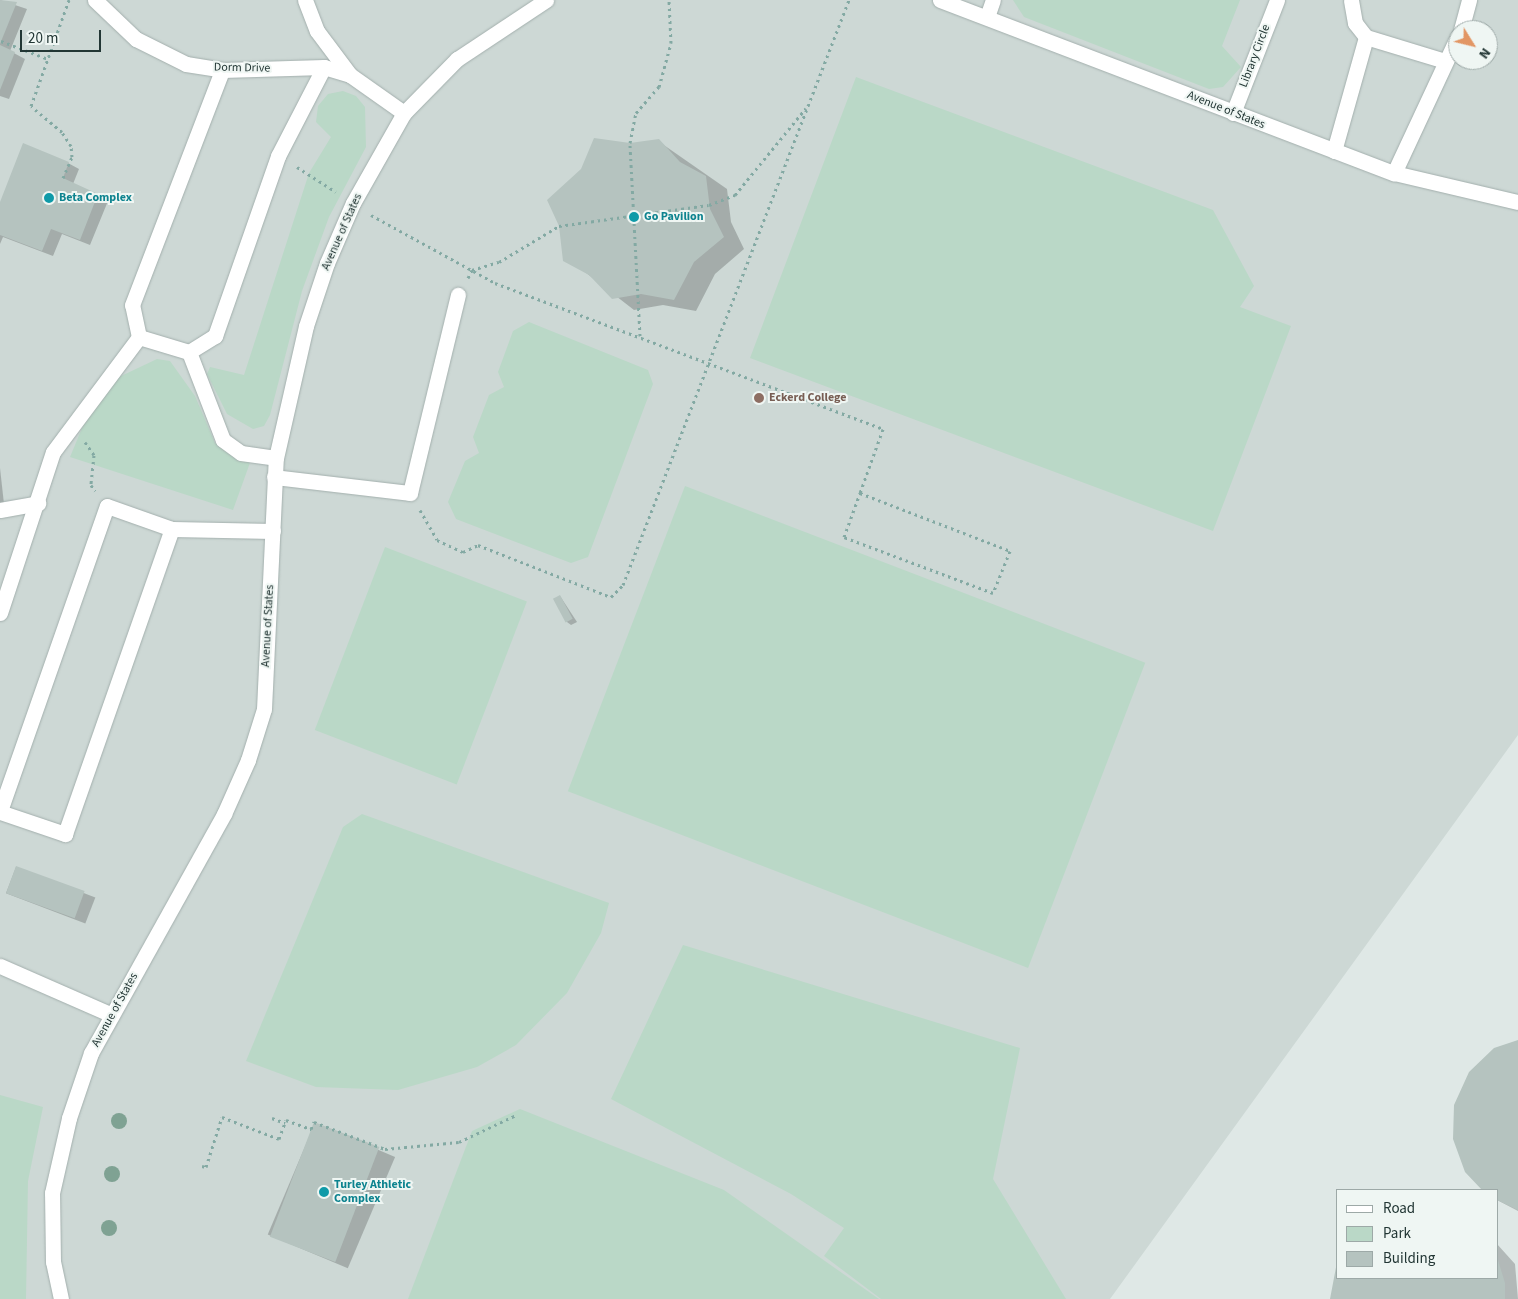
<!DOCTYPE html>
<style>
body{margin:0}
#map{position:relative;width:1518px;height:1299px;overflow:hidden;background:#dfe8e6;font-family:"Source Sans 3",sans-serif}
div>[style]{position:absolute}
.built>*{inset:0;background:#cdd8d5}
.green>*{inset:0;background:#bad8c7;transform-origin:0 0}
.shadow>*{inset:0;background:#0003;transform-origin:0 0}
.building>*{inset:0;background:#b5c3bf;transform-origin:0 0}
.path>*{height:3px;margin-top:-1.5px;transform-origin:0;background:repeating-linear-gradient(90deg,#83a9a3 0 2.5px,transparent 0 6.5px)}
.roads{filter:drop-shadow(0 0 1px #a3afad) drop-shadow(0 0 1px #a3afad)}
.minor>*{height:15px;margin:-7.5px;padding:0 7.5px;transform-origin:7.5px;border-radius:7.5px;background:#fff}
.trees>*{width:16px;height:16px;margin:-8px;border-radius:50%;background:#7fa293}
.dots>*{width:14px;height:14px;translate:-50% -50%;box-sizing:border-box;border:2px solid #eff6f3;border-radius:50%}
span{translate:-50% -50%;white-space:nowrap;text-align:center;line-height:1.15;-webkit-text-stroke:4px #eff6f3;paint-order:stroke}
.street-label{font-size:12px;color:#223634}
.culture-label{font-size:12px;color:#0d838f;font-weight:700}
.left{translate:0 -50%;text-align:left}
.education-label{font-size:12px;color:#785e54;font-weight:700}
.legend{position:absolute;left:1336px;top:1189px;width:162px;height:90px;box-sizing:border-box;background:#eff6f3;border:1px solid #9da9a7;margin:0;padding:6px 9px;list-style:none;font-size:15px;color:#223634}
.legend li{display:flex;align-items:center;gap:10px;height:25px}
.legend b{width:25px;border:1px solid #9da9a7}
.north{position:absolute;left:1448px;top:20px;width:50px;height:50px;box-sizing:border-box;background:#eff6f3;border:1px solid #9da9a7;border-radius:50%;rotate:126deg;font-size:14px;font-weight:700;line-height:20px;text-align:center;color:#223634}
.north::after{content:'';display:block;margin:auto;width:18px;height:22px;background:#e29664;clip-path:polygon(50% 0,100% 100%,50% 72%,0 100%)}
.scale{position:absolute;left:20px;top:30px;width:81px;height:22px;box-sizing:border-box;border:2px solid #223634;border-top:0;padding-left:6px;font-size:15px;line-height:18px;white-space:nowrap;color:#223634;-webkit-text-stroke:4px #eff6f3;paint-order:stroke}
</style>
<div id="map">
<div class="built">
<i style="clip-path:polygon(evenodd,0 0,1518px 0,1518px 735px,1110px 1299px,0 1299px,0 0,1458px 30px,1488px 30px,1488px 60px,1458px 60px,1458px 30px)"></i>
</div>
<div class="green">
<i style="clip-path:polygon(1013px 0,1240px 0,1222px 46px,1241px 67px,1223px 87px,1209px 89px,1024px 17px)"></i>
<i style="clip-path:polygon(856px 77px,1213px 210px,1254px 286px,1240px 307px,1291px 326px,1213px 531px,750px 358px)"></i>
<i style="clip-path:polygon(343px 91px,356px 96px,365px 107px,366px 147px,329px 217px,302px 291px,270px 415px,264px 426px,253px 429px,227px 414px,207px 374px,210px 367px,244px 375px,309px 173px,331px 137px,316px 122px,318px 106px,328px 94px)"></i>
<i style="clip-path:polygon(529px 322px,648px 370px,653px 384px,588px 557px,571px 563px,456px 519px,448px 502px,465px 461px,479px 453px,473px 437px,489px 395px,504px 387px,498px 372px,513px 331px)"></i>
<i style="clip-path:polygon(157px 359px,170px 361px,195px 396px,215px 443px,251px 460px,233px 510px,70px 457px,92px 404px,119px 377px)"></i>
<i style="left:685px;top:486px;width:493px;height:327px;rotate:21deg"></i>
<i style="left:385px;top:547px;width:152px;height:196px;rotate:21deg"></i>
<i style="clip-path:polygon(362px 814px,609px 903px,601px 933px,567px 993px,516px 1045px,477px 1067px,398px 1090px,316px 1087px,246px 1061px,343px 827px)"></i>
<i style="clip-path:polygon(683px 945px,1020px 1048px,993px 1179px,1066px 1299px,881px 1299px,824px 1256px,844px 1228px,791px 1194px,611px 1099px)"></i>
<i style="clip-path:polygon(0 1095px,43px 1107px,28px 1181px,26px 1299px,0 1299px)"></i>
<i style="clip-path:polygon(520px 1109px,724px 1190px,879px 1299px,408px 1299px,472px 1131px)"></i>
</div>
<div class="shadow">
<i style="clip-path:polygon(0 0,27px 9px,10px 51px,25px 59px,9px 99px,0 96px)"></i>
<i style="clip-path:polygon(658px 141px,727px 189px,731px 222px,744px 249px,715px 274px,696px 311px,663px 305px,634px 310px,585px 272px,630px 145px)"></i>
<i style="clip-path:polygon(68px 163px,79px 169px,73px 184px,108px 201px,90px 245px,62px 234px,53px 256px,3px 237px,0 244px,0 205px)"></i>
<i style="clip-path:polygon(0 468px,4px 504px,0 504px)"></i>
<i style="clip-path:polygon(560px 596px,577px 622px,571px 625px,567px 622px)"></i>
<i style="left:16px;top:867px;width:85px;height:28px;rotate:21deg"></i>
<i style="clip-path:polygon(1518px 1041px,1518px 1211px,1497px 1200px,1497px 1190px,1484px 1190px,1466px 1171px)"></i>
<i style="left:315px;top:1123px;width:87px;height:121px;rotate:23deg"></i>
<i style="clip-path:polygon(1497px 1244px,1515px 1264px,1518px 1299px,1332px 1299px,1337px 1267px,1337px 1278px,1497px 1278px)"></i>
</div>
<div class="building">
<i style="clip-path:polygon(0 0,17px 2px,0 44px)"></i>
<i style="clip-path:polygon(0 45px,15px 52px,0 90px)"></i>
<i style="clip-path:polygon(594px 138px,630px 143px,659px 139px,680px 162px,706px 176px,710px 209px,724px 237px,694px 262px,674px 300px,641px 294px,612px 299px,589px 275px,563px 261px,559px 226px,547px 200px,581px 169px)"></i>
<i style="clip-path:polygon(23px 143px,69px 162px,63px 178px,98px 194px,80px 240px,51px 229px,42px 251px,0 235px,0 202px)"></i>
<i style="left:560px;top:595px;width:27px;height:8px;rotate:62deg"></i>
<i style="left:16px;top:866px;width:73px;height:29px;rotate:20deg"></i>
<i style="clip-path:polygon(1518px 1040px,1518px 1210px,1497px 1200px,1497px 1190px,1482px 1190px,1465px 1172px,1453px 1139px,1454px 1105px,1469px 1072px,1494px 1048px)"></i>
<i style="left:314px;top:1122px;width:70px;height:123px;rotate:21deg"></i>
<i style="clip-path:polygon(1497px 1257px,1505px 1283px,1505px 1299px,1330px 1299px,1337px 1262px,1337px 1278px,1497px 1278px)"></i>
</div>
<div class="path">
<i style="left:1px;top:41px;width:50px;rotate:21deg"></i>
<i style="left:297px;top:167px;width:46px;rotate:32.7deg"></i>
<i style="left:63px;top:178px;width:23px;rotate:-67deg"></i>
<i style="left:72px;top:157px;width:11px;rotate:-95deg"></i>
<i style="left:71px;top:146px;width:17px;rotate:-123deg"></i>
<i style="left:62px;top:132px;width:40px;rotate:-140deg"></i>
<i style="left:31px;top:106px;width:113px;rotate:-70.3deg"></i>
<i style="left:371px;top:215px;width:141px;rotate:28.7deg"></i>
<i style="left:495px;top:283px;width:415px;rotate:20.6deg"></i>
<i style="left:883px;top:429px;width:68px;rotate:109.8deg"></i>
<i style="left:860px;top:493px;width:161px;rotate:21.1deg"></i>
<i style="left:1010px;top:551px;width:45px;rotate:112deg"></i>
<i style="left:993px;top:593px;width:159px;rotate:-159.4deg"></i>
<i style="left:844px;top:537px;width:47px;rotate:-70deg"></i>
<i style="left:468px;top:278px;width:9px;rotate:-63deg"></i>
<i style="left:472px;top:270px;width:28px;rotate:-17deg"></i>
<i style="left:499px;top:262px;width:70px;rotate:-31deg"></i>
<i style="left:559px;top:226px;width:151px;rotate:-8deg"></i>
<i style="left:709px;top:205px;width:28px;rotate:-21deg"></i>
<i style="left:735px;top:195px;width:112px;rotate:-50.8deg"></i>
<i style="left:640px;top:336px;width:193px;rotate:-93deg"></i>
<i style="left:630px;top:143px;width:31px;rotate:-79deg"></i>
<i style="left:636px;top:113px;width:35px;rotate:-49deg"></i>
<i style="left:659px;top:87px;width:46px;rotate:-74.7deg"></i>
<i style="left:671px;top:43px;width:43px;rotate:-92.7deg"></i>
<i style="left:85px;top:442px;width:16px;rotate:55deg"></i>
<i style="left:94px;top:455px;width:30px;rotate:96deg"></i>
<i style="left:91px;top:485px;width:7px;rotate:56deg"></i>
<i style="left:420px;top:510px;width:34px;rotate:60deg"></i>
<i style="left:437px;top:540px;width:29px;rotate:25deg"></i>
<i style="left:463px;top:552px;width:17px;rotate:-25deg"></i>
<i style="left:478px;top:545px;width:143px;rotate:21.4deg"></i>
<i style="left:611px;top:597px;width:17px;rotate:-45deg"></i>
<i style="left:623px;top:585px;width:627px;rotate:-68.88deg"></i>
<i style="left:272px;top:1118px;width:14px;rotate:21deg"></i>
<i style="left:202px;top:1166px;width:4px;rotate:14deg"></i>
<i style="left:206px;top:1167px;width:52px;rotate:-72.3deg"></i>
<i style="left:222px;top:1117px;width:61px;rotate:21.1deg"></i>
<i style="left:279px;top:1139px;width:20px;rotate:-70deg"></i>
<i style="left:286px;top:1120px;width:27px;rotate:20deg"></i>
<i style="left:311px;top:1129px;width:8px;rotate:-67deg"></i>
<i style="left:314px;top:1122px;width:76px;rotate:20.8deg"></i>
<i style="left:385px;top:1149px;width:74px;rotate:-5.4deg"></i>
<i style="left:459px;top:1142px;width:63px;rotate:-25.3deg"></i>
</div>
<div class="roads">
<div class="minor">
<i style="left:95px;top:0;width:57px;rotate:43.6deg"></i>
<i style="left:136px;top:39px;width:56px;rotate:26.6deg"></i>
<i style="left:186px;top:64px;width:36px;rotate:9deg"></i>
<i style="left:222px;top:70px;width:102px;rotate:-1.7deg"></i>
<i style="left:324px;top:67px;width:27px;rotate:17deg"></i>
<i style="left:305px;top:0;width:33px;rotate:69deg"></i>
<i style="left:317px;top:31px;width:55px;rotate:53.1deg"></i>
<i style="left:350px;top:75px;width:66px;rotate:35.1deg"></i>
<i style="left:940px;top:0;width:486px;rotate:20.9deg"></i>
<i style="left:1394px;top:173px;width:127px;rotate:13.2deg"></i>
<i style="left:987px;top:17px;width:18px;rotate:-71deg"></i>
<i style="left:1461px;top:30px;width:31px;rotate:-75deg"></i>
<i style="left:1366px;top:37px;width:83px;rotate:16.9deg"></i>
<i style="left:1233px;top:113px;width:121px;rotate:-68.7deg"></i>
<i style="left:1334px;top:151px;width:118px;rotate:-74.3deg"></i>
<i style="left:1366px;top:37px;width:18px;rotate:-128deg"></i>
<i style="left:1355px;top:23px;width:23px;rotate:-100deg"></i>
<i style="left:1394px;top:173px;width:151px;rotate:-65deg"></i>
<i style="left:139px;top:337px;width:33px;rotate:-102deg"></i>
<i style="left:132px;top:305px;width:252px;rotate:-69deg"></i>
<i style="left:189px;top:352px;width:31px;rotate:-32deg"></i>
<i style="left:215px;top:336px;width:191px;rotate:-70.7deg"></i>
<i style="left:278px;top:156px;width:100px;rotate:-62.7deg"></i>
<i style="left:274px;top:477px;width:137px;rotate:6.7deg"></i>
<i style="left:410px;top:493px;width:204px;rotate:-76.4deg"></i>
<i style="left:0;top:510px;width:39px;rotate:-10deg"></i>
<i style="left:0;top:613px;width:169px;rotate:-71.8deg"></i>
<i style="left:53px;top:452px;width:144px;rotate:-53.2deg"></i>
<i style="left:139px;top:337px;width:52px;rotate:16.7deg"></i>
<i style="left:189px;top:352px;width:94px;rotate:68.9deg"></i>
<i style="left:223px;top:440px;width:22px;rotate:36deg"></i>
<i style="left:241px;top:453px;width:35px;rotate:8deg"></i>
<i style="left:0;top:811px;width:323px;rotate:-70.7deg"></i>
<i style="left:107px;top:506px;width:69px;rotate:19.5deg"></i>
<i style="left:172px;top:529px;width:101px;rotate:1.1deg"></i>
<i style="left:0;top:812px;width:69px;rotate:18.7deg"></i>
<i style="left:65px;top:834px;width:323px;rotate:-70.7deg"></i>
<i style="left:0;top:966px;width:122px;rotate:23.6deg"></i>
<i style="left:61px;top:1299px;width:38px;rotate:-102deg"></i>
<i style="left:53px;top:1262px;width:69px;rotate:-90.8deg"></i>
<i style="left:52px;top:1193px;width:77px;rotate:-77.2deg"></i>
<i style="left:69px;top:1118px;width:69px;rotate:-71.3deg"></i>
<i style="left:91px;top:1053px;width:274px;rotate:-60.9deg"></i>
<i style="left:224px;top:814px;width:59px;rotate:-66deg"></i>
<i style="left:248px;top:760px;width:53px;rotate:-72.6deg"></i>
<i style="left:264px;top:709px;width:251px;rotate:-87.3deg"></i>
<i style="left:276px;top:458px;width:135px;rotate:-77.2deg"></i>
<i style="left:306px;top:326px;width:66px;rotate:-71.6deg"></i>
<i style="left:327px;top:263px;width:65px;rotate:-66.6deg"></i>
<i style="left:353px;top:203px;width:103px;rotate:-60.5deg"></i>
<i style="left:404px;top:113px;width:76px;rotate:-45.5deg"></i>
<i style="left:457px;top:59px;width:107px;rotate:-33.5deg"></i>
</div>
</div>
<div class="trees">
<i style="left:119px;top:1121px"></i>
<i style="left:112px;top:1174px"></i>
<i style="left:109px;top:1228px"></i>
</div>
<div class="dots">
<i style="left:49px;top:198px;background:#0f9aa8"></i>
<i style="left:634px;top:217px;background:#0f9aa8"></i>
<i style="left:759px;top:398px;background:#8d6e63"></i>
<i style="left:324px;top:1192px;background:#0f9aa8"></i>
</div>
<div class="street-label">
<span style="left:1255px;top:56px;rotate:-69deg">Library Circle</span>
<span style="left:242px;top:68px;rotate:1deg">Dorm Drive</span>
<span style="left:1226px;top:110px;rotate:22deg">Avenue of States</span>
<span style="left:342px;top:232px;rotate:-66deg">Avenue of States</span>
<span style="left:268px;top:626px;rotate:-87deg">Avenue of States</span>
<span style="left:115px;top:1010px;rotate:-61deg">Avenue of States</span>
</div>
<div class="culture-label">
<span class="left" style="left:59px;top:198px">Beta Complex</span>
<span class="left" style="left:644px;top:217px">Go Pavilion</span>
<span class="left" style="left:334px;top:1192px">Turley Athletic<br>Complex</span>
</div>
<div class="education-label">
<span class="left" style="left:769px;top:398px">Eckerd College</span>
</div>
<ul class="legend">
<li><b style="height:6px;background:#fff"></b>Road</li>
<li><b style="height:14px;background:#bad8c7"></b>Park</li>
<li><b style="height:14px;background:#b5c3bf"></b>Building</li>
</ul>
<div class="north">N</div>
<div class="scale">20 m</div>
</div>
